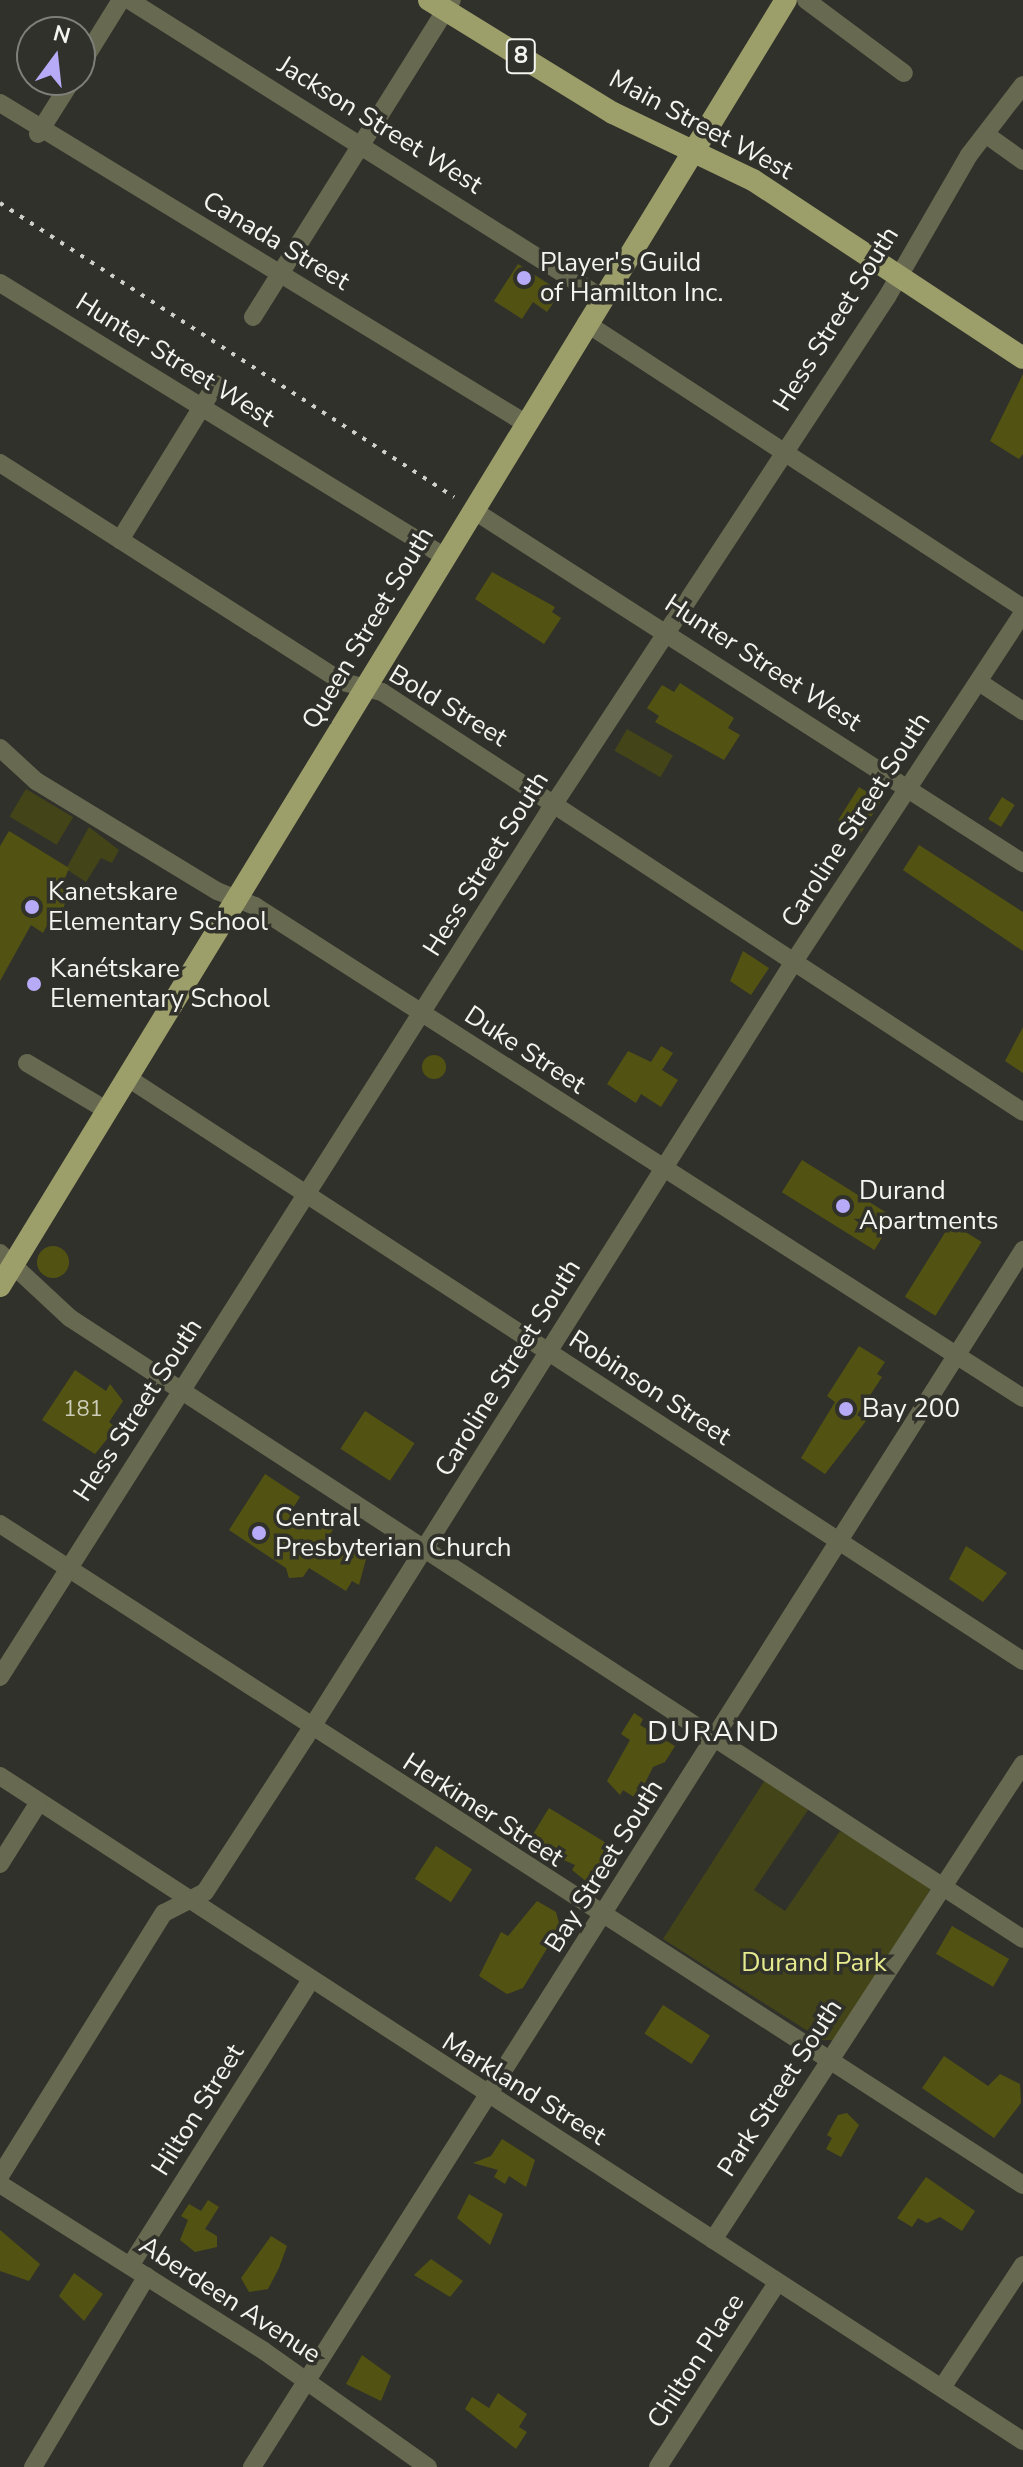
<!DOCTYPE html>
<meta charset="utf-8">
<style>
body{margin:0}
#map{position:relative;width:1023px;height:2467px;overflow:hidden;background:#31312b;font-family:"Nunito Sans",sans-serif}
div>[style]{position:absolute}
.green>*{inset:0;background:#434417;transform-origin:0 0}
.building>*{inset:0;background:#525312;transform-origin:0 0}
.round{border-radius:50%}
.minor>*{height:18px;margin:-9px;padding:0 9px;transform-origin:9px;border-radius:9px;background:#676950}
.major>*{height:22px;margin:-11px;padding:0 11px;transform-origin:11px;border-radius:11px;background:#9d9f6b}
.rail>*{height:4px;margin-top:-2px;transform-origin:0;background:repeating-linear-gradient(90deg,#d0d0cb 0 4px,transparent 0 12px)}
.dots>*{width:22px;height:22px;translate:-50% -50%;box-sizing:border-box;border:4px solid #31312b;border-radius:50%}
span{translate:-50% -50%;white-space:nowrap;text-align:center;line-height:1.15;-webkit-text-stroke:7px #31312b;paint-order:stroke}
.number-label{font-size:22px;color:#ccccb8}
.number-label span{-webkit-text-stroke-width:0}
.shield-label span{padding:2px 6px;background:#31312b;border:2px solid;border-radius:6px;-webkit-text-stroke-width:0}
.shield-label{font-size:24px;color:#f4f4f0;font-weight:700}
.street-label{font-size:26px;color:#f4f4f0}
.poi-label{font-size:26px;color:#f4f4f0}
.left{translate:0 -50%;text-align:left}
.park-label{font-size:26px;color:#e6ea8e}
.neighbourhood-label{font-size:28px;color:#f4f4f0;letter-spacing:2px}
.north{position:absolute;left:16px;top:16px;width:80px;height:80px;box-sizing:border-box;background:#31312b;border:2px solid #7f7f7a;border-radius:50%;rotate:15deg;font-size:22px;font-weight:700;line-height:32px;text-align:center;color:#f4f4f0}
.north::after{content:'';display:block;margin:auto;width:28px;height:36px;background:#b7abf8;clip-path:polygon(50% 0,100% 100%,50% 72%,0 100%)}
</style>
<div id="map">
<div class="green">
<i style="left:627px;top:729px;width:53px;height:25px;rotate:30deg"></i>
<i style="left:26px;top:789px;width:55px;height:32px;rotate:31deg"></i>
<i style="clip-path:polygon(89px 827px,119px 850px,112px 863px,101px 858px,86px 882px,66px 869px)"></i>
<i style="clip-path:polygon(765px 1780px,808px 1810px,754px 1890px,785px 1911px,840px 1831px,925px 1880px,930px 1890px,835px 2040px,822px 2040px,663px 1939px)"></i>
</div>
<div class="building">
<i style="clip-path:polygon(518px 264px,561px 292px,547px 312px,533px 302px,522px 319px,494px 301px)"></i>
<i style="clip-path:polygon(1023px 374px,1023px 454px,1019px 459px,990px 441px)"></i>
<i style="clip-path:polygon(492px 572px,555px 607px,552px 612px,561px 618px,544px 644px,475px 599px)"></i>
<i style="clip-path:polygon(680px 683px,734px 718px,728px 728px,740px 735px,724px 760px,655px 722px,659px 716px,647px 708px,662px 685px,674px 692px)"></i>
<i style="left:859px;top:787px;width:26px;height:39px;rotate:32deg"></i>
<i style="left:1002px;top:797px;width:15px;height:26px;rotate:32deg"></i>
<i style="clip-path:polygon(9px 831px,69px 868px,62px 886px,69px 890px,59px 923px,51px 918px,43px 933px,31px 925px,0 981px,0 846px)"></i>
<i style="clip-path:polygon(919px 845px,1023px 912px,1023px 951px,903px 870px)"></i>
<i style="clip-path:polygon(743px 951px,769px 968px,751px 995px,730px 981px)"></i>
<i style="clip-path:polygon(1023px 1027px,1023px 1073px,1005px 1061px)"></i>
<i style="clip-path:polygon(661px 1046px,673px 1053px,662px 1070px,678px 1080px,661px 1107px,641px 1094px,636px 1103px,607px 1084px,628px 1051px,651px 1062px)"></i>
<i class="round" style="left:422px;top:1055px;width:24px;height:24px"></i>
<i style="left:802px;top:1160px;width:109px;height:38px;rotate:32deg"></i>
<i style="left:951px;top:1223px;width:36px;height:87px;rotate:32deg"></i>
<i class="round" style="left:37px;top:1246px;width:32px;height:32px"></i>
<i style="clip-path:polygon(859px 1346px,885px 1362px,877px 1374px,882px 1377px,857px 1415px,866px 1421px,825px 1474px,801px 1458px,835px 1402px,827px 1396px)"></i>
<i style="clip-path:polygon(75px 1370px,106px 1391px,110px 1384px,123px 1401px,109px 1422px,116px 1428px,95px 1454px,42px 1420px)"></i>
<i style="left:365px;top:1411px;width:59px;height:45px;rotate:33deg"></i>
<i style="clip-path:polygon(265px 1474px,300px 1497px,291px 1511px,310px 1523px,317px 1512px,333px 1516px,336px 1525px,329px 1536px,366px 1559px,359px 1585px,352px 1581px,346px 1591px,309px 1568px,303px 1577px,289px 1578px,286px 1568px,229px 1530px)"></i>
<i style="clip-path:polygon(966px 1546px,1007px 1573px,983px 1602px,949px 1579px)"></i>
<i style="clip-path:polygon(634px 1713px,643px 1719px,640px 1725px,675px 1746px,665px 1762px,653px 1767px,637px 1799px,623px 1790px,620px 1795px,607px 1781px,630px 1740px,621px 1734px)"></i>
<i style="clip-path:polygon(549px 1808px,616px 1849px,592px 1886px,572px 1870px,575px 1865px,527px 1844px)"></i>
<i style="left:436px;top:1846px;width:43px;height:39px;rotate:33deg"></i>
<i style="clip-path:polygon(537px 1901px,556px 1912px,560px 1927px,523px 1988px,507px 1994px,479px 1976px,501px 1932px,508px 1936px)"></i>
<i style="left:952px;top:1926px;width:66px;height:32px;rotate:30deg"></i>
<i style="left:663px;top:2005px;width:56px;height:34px;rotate:33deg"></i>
<i style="clip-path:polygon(944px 2056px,988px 2086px,1000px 2074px,1020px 2084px,1021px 2103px,994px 2138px,922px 2088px)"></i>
<i style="clip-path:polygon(847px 2113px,859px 2125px,841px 2157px,826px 2149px,832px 2138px,827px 2135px,838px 2115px)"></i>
<i style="clip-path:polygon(502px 2139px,535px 2160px,526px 2187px,509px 2176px,505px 2184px,494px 2177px,498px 2170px,473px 2163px,491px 2156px)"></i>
<i style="clip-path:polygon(926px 2177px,975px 2211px,962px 2231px,940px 2217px,927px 2223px,918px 2218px,912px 2227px,897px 2218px)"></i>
<i style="clip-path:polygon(469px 2194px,503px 2214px,490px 2245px,457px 2218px)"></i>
<i style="clip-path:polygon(208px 2200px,219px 2207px,205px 2229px,217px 2236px,217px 2247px,195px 2252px,180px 2240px,188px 2220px,181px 2216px,189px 2204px,201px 2211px)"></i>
<i style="clip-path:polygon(0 2230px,40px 2264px,29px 2281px,0 2271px)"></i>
<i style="clip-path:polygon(271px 2236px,287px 2246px,279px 2268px,268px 2289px,249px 2292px,241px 2278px)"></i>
<i style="clip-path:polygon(431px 2259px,463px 2281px,450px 2297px,414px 2275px)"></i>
<i style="clip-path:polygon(74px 2273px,103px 2294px,84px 2321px,59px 2296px)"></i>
<i style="clip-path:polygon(362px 2355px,391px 2376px,381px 2401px,346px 2384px)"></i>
<i style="clip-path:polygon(498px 2393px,527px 2414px,519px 2427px,527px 2432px,516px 2449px,465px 2409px,472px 2397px,489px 2408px)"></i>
</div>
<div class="minor">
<i style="left:129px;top:0;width:559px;rotate:32.21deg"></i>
<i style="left:806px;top:0;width:122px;rotate:36.7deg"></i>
<i style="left:80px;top:66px;width:78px;rotate:-58.2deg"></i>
<i style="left:0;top:103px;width:615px;rotate:31.36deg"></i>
<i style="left:38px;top:134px;width:64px;rotate:-57.8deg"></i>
<i style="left:988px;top:136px;width:43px;rotate:35.5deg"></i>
<i style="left:0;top:283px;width:523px;rotate:31.62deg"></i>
<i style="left:253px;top:317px;width:374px;rotate:-57.9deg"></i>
<i style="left:586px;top:323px;width:522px;rotate:33.11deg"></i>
<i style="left:0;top:463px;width:407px;rotate:32.6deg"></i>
<i style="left:343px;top:682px;width:40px;rotate:14.4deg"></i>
<i style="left:382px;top:692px;width:766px;rotate:33.23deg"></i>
<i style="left:473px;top:510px;width:654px;rotate:32.69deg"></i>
<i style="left:120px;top:540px;width:183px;rotate:-58.4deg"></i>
<i style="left:979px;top:682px;width:53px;rotate:33.4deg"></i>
<i style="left:0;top:748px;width:49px;rotate:42.5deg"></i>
<i style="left:36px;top:781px;width:212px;rotate:31.3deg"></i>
<i style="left:217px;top:891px;width:41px;rotate:21.5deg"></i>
<i style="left:255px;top:906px;width:912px;rotate:32.64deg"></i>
<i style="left:27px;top:1063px;width:94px;rotate:30.7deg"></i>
<i style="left:128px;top:1078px;width:1068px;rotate:33.08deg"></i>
<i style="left:0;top:1253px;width:96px;rotate:42.9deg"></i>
<i style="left:70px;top:1318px;width:1137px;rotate:33.09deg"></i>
<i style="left:0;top:1524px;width:1218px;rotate:32.87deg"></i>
<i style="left:0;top:1677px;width:1023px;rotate:-57.61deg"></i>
<i style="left:548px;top:813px;width:617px;rotate:-56.7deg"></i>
<i style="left:887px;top:297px;width:164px;rotate:-60deg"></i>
<i style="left:969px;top:155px;width:88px;rotate:-52.4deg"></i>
<i style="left:0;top:1776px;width:1220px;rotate:33.03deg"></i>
<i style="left:0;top:1864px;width:73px;rotate:-57.8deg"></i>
<i style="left:0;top:2176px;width:310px;rotate:-58.1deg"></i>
<i style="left:164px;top:1913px;width:46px;rotate:-27.1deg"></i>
<i style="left:205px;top:1892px;width:184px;rotate:-57deg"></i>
<i style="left:305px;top:1738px;width:919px;rotate:-57.8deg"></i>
<i style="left:795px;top:960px;width:415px;rotate:-56.7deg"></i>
<i style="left:0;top:2184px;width:312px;rotate:32.3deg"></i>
<i style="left:264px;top:2351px;width:201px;rotate:35.3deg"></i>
<i style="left:713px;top:2240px;width:568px;rotate:-56.93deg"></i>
<i style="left:130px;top:2266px;width:337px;rotate:-57.7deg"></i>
<i style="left:943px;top:2386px;width:145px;rotate:-56.5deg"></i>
<i style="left:33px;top:2467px;width:222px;rotate:-59.2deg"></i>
<i style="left:252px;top:2467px;width:1441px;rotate:-57.64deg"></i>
<i style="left:658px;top:2467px;width:219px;rotate:-57.1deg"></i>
</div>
<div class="major">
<i style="left:429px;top:0;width:216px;rotate:31.6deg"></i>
<i style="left:613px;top:113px;width:155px;rotate:25.6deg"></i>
<i style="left:753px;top:180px;width:323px;rotate:33.4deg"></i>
<i style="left:0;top:1286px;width:1507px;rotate:-58.57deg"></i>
</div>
<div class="rail">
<i style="left:0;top:203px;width:541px;rotate:32.93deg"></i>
</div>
<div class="dots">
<i style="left:524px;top:278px;background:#b7abf8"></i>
<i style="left:32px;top:907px;background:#b7abf8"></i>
<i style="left:34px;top:984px;background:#b7abf8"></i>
<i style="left:843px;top:1206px;background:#b7abf8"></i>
<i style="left:846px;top:1409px;background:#b7abf8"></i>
<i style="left:259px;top:1533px;background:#b7abf8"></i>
</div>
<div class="number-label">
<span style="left:83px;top:1410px">181</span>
</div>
<div class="shield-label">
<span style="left:521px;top:56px">8</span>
</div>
<div class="street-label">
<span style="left:380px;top:125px;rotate:32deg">Jackson Street West</span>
<span style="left:701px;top:125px;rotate:28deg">Main Street West</span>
<span style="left:276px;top:241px;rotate:31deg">Canada Street</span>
<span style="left:836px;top:319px;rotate:-58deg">Hess Street South</span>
<span style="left:175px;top:360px;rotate:32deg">Hunter Street West</span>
<span style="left:368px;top:628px;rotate:-59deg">Queen Street South</span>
<span style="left:763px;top:663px;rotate:33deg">Hunter Street West</span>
<span style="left:448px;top:706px;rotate:31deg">Bold Street</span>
<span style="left:856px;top:820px;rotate:-57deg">Caroline Street South</span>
<span style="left:486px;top:864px;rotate:-58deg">Hess Street South</span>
<span style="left:525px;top:1050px;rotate:33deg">Duke Street</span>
<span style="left:508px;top:1368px;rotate:-58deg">Caroline Street South</span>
<span style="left:650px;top:1388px;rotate:33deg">Robinson Street</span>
<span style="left:138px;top:1410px;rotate:-57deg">Hess Street South</span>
<span style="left:483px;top:1810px;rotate:33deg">Herkimer Street</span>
<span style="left:604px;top:1866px;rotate:-58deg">Bay Street South</span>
<span style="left:780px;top:2088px;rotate:-57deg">Park Street South</span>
<span style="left:524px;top:2089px;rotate:32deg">Markland Street</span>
<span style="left:198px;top:2110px;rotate:-58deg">Hilton Street</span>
<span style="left:230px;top:2300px;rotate:33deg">Aberdeen Avenue</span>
<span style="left:696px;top:2361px;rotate:-57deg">Chilton Place</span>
</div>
<div class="poi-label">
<span class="left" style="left:540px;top:278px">Player's Guild<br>of Hamilton Inc.</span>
<span class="left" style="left:48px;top:907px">Kanetskare<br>Elementary School</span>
<span class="left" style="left:50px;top:984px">Kanétskare<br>Elementary School</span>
<span class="left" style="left:859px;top:1206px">Durand<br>Apartments</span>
<span class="left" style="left:862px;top:1409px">Bay 200</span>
<span class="left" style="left:275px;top:1533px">Central<br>Presbyterian Church</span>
</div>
<div class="park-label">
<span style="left:814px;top:1963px">Durand Park</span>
</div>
<div class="neighbourhood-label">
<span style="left:714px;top:1732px">DURAND</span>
</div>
<div class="north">N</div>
</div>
